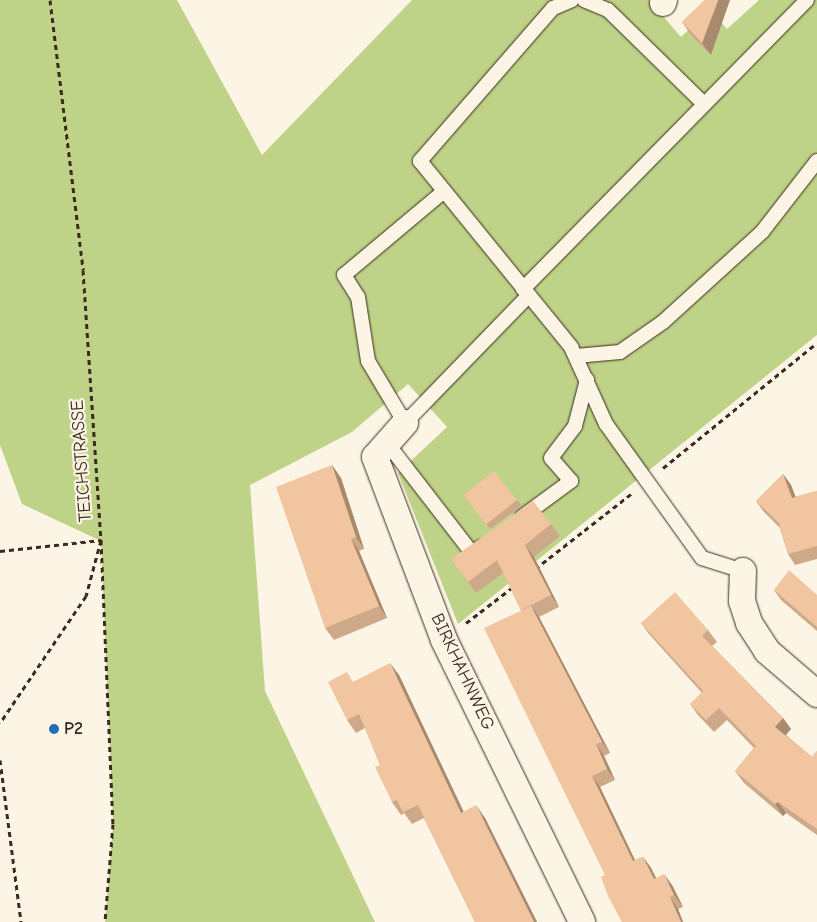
<!DOCTYPE html>
<style>
body{margin:0}
#map{position:relative;width:817px;height:922px;overflow:hidden;background:#fcf5e5;font-family:"Comic Neue",sans-serif}
div>[style]{position:absolute}
.green>*{inset:0;background:#bfd388}
.path>*{height:3px;margin-top:-1.5px;transform-origin:0;background:repeating-linear-gradient(90deg,#3b2a1e 0 5px,transparent 0 9px)}
.roads{filter:drop-shadow(0 0 1px #3b2a1e) drop-shadow(0 0 1px #3b2a1e)}
.service>*{height:14px;margin:-7px;padding:0 7px;transform-origin:7px;border-radius:7px;background:#fcf5e5}
.minor>*{height:26px;margin:-13px;padding:0 13px;transform-origin:13px;border-radius:13px;background:#fcf5e5}
.wall>*{inset:0;background:#cea989}
.shaded-wall>*{inset:0;background:#a88a6f}
.building>*{inset:0;background:#f0c59f;transform-origin:0 0}
.dots>*{width:14px;height:14px;translate:-50% -50%;box-sizing:border-box;border:2px solid #fcf5e5;border-radius:50%}
span{translate:-50% -50%;white-space:nowrap;text-align:center;line-height:1.15;-webkit-text-stroke:4.5px #fcf5e5;paint-order:stroke}
.street-label{font-size:18px;color:#3b2a1e}
.poi-label{font-size:18px;color:#3b2a1e;font-weight:700}
.left{translate:0 -50%;text-align:left}
</style>
<div id="map">
<div class="green">
<i style="clip-path:polygon(0 0,177px 0,262px 155px,412px 0,649px 0,681px 37px,710px 10px,727px 29px,759px 0,817px 0,817px 335px,458px 624px,398px 473px,447px 427px,408px 384px,352px 432px,250px 485px,265px 691px,375px 922px,105px 922px,113px 824px,101px 541px,22px 504px,0 445px)"></i>
</div>
<div class="path">
<i style="left:50px;top:0;width:272px;rotate:83deg"></i>
<i style="left:83px;top:270px;width:271px;rotate:86.2deg"></i>
<i style="left:101px;top:540px;width:284px;rotate:87.6deg"></i>
<i style="left:113px;top:824px;width:98px;rotate:94.7deg"></i>
<i style="left:663px;top:468px;width:198px;rotate:-39.1deg"></i>
<i style="left:0;top:551px;width:102px;rotate:-6.2deg"></i>
<i style="left:101px;top:540px;width:58px;rotate:105deg"></i>
<i style="left:86px;top:596px;width:153px;rotate:124.1deg"></i>
<i style="left:535px;top:569px;width:122px;rotate:-38deg"></i>
<i style="left:466px;top:623px;width:59px;rotate:-37.5deg"></i>
<i style="left:0;top:760px;width:163px;rotate:82.6deg"></i>
</div>
<div class="roads">
<div class="service">
<i style="left:572px;top:0;width:21px;rotate:157deg"></i>
<i style="left:553px;top:8px;width:203px;rotate:131deg"></i>
<i style="left:420px;top:161px;width:240px;rotate:50.9deg"></i>
<i style="left:571px;top:347px;width:85px;rotate:65.6deg"></i>
<i style="left:606px;top:424px;width:165px;rotate:54.4deg"></i>
<i style="left:702px;top:558px;width:43px;rotate:17.6deg"></i>
<i style="left:584px;top:0;width:26px;rotate:23deg"></i>
<i style="left:608px;top:10px;width:134px;rotate:44.4deg"></i>
<i style="left:443px;top:192px;width:129px;rotate:140deg"></i>
<i style="left:344px;top:275px;width:26px;rotate:58deg"></i>
<i style="left:358px;top:297px;width:65px;rotate:81.1deg"></i>
<i style="left:368px;top:361px;width:72px;rotate:59.2deg"></i>
<i style="left:405px;top:423px;width:177px;rotate:-45.9deg"></i>
<i style="left:523px;top:289px;width:405px;rotate:-45.5deg"></i>
<i style="left:576px;top:356px;width:44px;rotate:-5.2deg"></i>
<i style="left:620px;top:352px;width:52px;rotate:-34.9deg"></i>
<i style="left:663px;top:322px;width:134px;rotate:-42.3deg"></i>
<i style="left:762px;top:232px;width:90px;rotate:-52.2deg"></i>
<i style="left:387px;top:443px;width:139px;rotate:52.3deg"></i>
<i style="left:472px;top:553px;width:11px;rotate:-34deg"></i>
<i style="left:522px;top:517px;width:61px;rotate:-36.3deg"></i>
<i style="left:571px;top:481px;width:30px;rotate:-131deg"></i>
<i style="left:551px;top:458px;width:40px;rotate:-53deg"></i>
<i style="left:575px;top:426px;width:48px;rotate:-75.4deg"></i>
</div>
<div class="minor">
<i style="left:663px;top:3px;width:3px;rotate:-72deg"></i>
<i style="left:405px;top:423px;width:45px;rotate:131.4deg"></i>
<i style="left:375px;top:457px;width:196px;rotate:69.3deg"></i>
<i style="left:444px;top:640px;width:314px;rotate:63.9deg"></i>
<i style="left:743px;top:571px;width:30px;rotate:92deg"></i>
<i style="left:742px;top:601px;width:23px;rotate:72deg"></i>
<i style="left:749px;top:623px;width:33px;rotate:57deg"></i>
<i style="left:767px;top:651px;width:66px;rotate:40.7deg"></i>
</div>
</div>
<div class="wall">
<i style="clip-path:polygon(705px 0,711px 55px,690px 34px,682px 22px)"></i>
<i style="clip-path:polygon(332px 465px,341px 478px,364px 549px,359px 551px,387px 618px,334px 640px,325px 628px)"></i>
<i style="clip-path:polygon(783px 474px,791px 485px,795px 497px,817px 491px,817px 559px,795px 565px,788px 554px,780px 528px,764px 512px,756px 501px)"></i>
<i style="clip-path:polygon(463px 494px,517px 500px,522px 506px,490px 529px)"></i>
<i style="clip-path:polygon(551px 524px,560px 536px,534px 557px,559px 607px,539px 617px,610px 753px,604px 756px,615px 780px,600px 787px,635px 860px,643px 857px,651px 868px,656px 878px,672px 885px,683px 907px,678px 909px,683px 922px,622px 922px,605px 875px,521px 610px,503px 573px,476px 593px,451px 559px)"></i>
<i style="clip-path:polygon(774px 590px,817px 595px,817px 631px,781px 600px)"></i>
<i style="clip-path:polygon(641px 623px,708px 630px,717px 642px,712px 646px,783px 718px,791px 729px,786px 735px,812px 757px,817px 751px,817px 835px,786px 813px,783px 816px,744px 783px,735px 771px,754px 748px,727px 720px,714px 732px,698px 715px,690px 704px,702px 693px,649px 634px)"></i>
<i style="clip-path:polygon(399px 675px,463px 812px,485px 818px,537px 922px,475px 922px,424px 818px,412px 824px,404px 813px,401px 815px,392px 802px,380px 765px,365px 728px,356px 733px,347px 720px,354px 681px)"></i>
</div>
<div class="shaded-wall">
<i style="clip-path:polygon(718px 0,730px 0,711px 55px,702px 43px)"></i>
<i style="clip-path:polygon(332px 465px,341px 478px,364px 549px,356px 537px)"></i>
<i style="clip-path:polygon(783px 474px,791px 485px,800px 508px,792px 498px)"></i>
<i style="clip-path:polygon(351px 539px,359px 551px,387px 618px,379px 606px)"></i>
<i style="clip-path:polygon(525px 545px,534px 557px,559px 607px,551px 595px)"></i>
<i style="clip-path:polygon(531px 606px,539px 617px,610px 753px,602px 742px)"></i>
<i style="clip-path:polygon(390px 663px,399px 675px,470px 825px,461px 813px)"></i>
<i style="clip-path:polygon(783px 718px,791px 729px,783px 738px,775px 727px)"></i>
<i style="clip-path:polygon(596px 744px,604px 756px,615px 780px,607px 769px)"></i>
<i style="clip-path:polygon(592px 776px,600px 787px,641px 873px,633px 861px)"></i>
<i style="clip-path:polygon(778px 802px,786px 813px,783px 816px,775px 804px)"></i>
<i style="clip-path:polygon(476px 805px,485px 818px,537px 922px,534px 922px)"></i>
<i style="clip-path:polygon(643px 857px,651px 868px,662px 890px,654px 879px)"></i>
<i style="clip-path:polygon(664px 874px,672px 885px,683px 907px,674px 895px)"></i>
<i style="clip-path:polygon(670px 897px,678px 909px,683px 922px,681px 922px)"></i>
</div>
<div class="building">
<i style="clip-path:polygon(705px 0,718px 0,702px 43px,682px 22px)"></i>
<i style="clip-path:polygon(332px 465px,356px 537px,351px 539px,379px 606px,325px 628px,276px 487px)"></i>
<i style="left:494px;top:471px;width:37px;height:39px;rotate:52deg"></i>
<i style="clip-path:polygon(783px 474px,792px 498px,817px 491px,817px 546px,788px 554px,779px 523px,756px 501px)"></i>
<i style="clip-path:polygon(533px 501px,551px 524px,525px 545px,551px 595px,521px 610px,497px 560px,468px 582px,451px 559px)"></i>
<i style="clip-path:polygon(789px 570px,817px 595px,817px 627px,774px 590px)"></i>
<i style="clip-path:polygon(675px 592px,708px 630px,702px 636px,783px 718px,775px 727px,812px 757px,817px 751px,817px 829px,778px 802px,775px 804px,735px 771px,756px 746px,719px 708px,706px 720px,690px 704px,703px 691px,641px 623px)"></i>
<i style="clip-path:polygon(531px 606px,602px 742px,596px 744px,607px 769px,592px 776px,633px 861px,643px 857px,654px 879px,664px 874px,674px 895px,670px 897px,681px 922px,622px 922px,608px 896px,601px 877px,605px 875px,484px 628px)"></i>
<i style="clip-path:polygon(390px 663px,461px 813px,476px 805px,534px 922px,475px 922px,418px 805px,403px 812px,397px 800px,392px 802px,375px 767px,380px 765px,359px 714px,347px 720px,328px 682px,347px 672px,353px 682px)"></i>
</div>
<div class="dots">
<i style="left:54px;top:729px;background:#1f6fb2"></i>
</div>
<div class="street-label">
<span style="left:82px;top:461px;rotate:-94deg">TEICHSTRASSE</span>
<span style="left:462px;top:672px;rotate:65deg">BIRKHAHNWEG</span>
</div>
<div class="poi-label">
<span class="left" style="left:64px;top:729px">P2</span>
</div>
</div>
